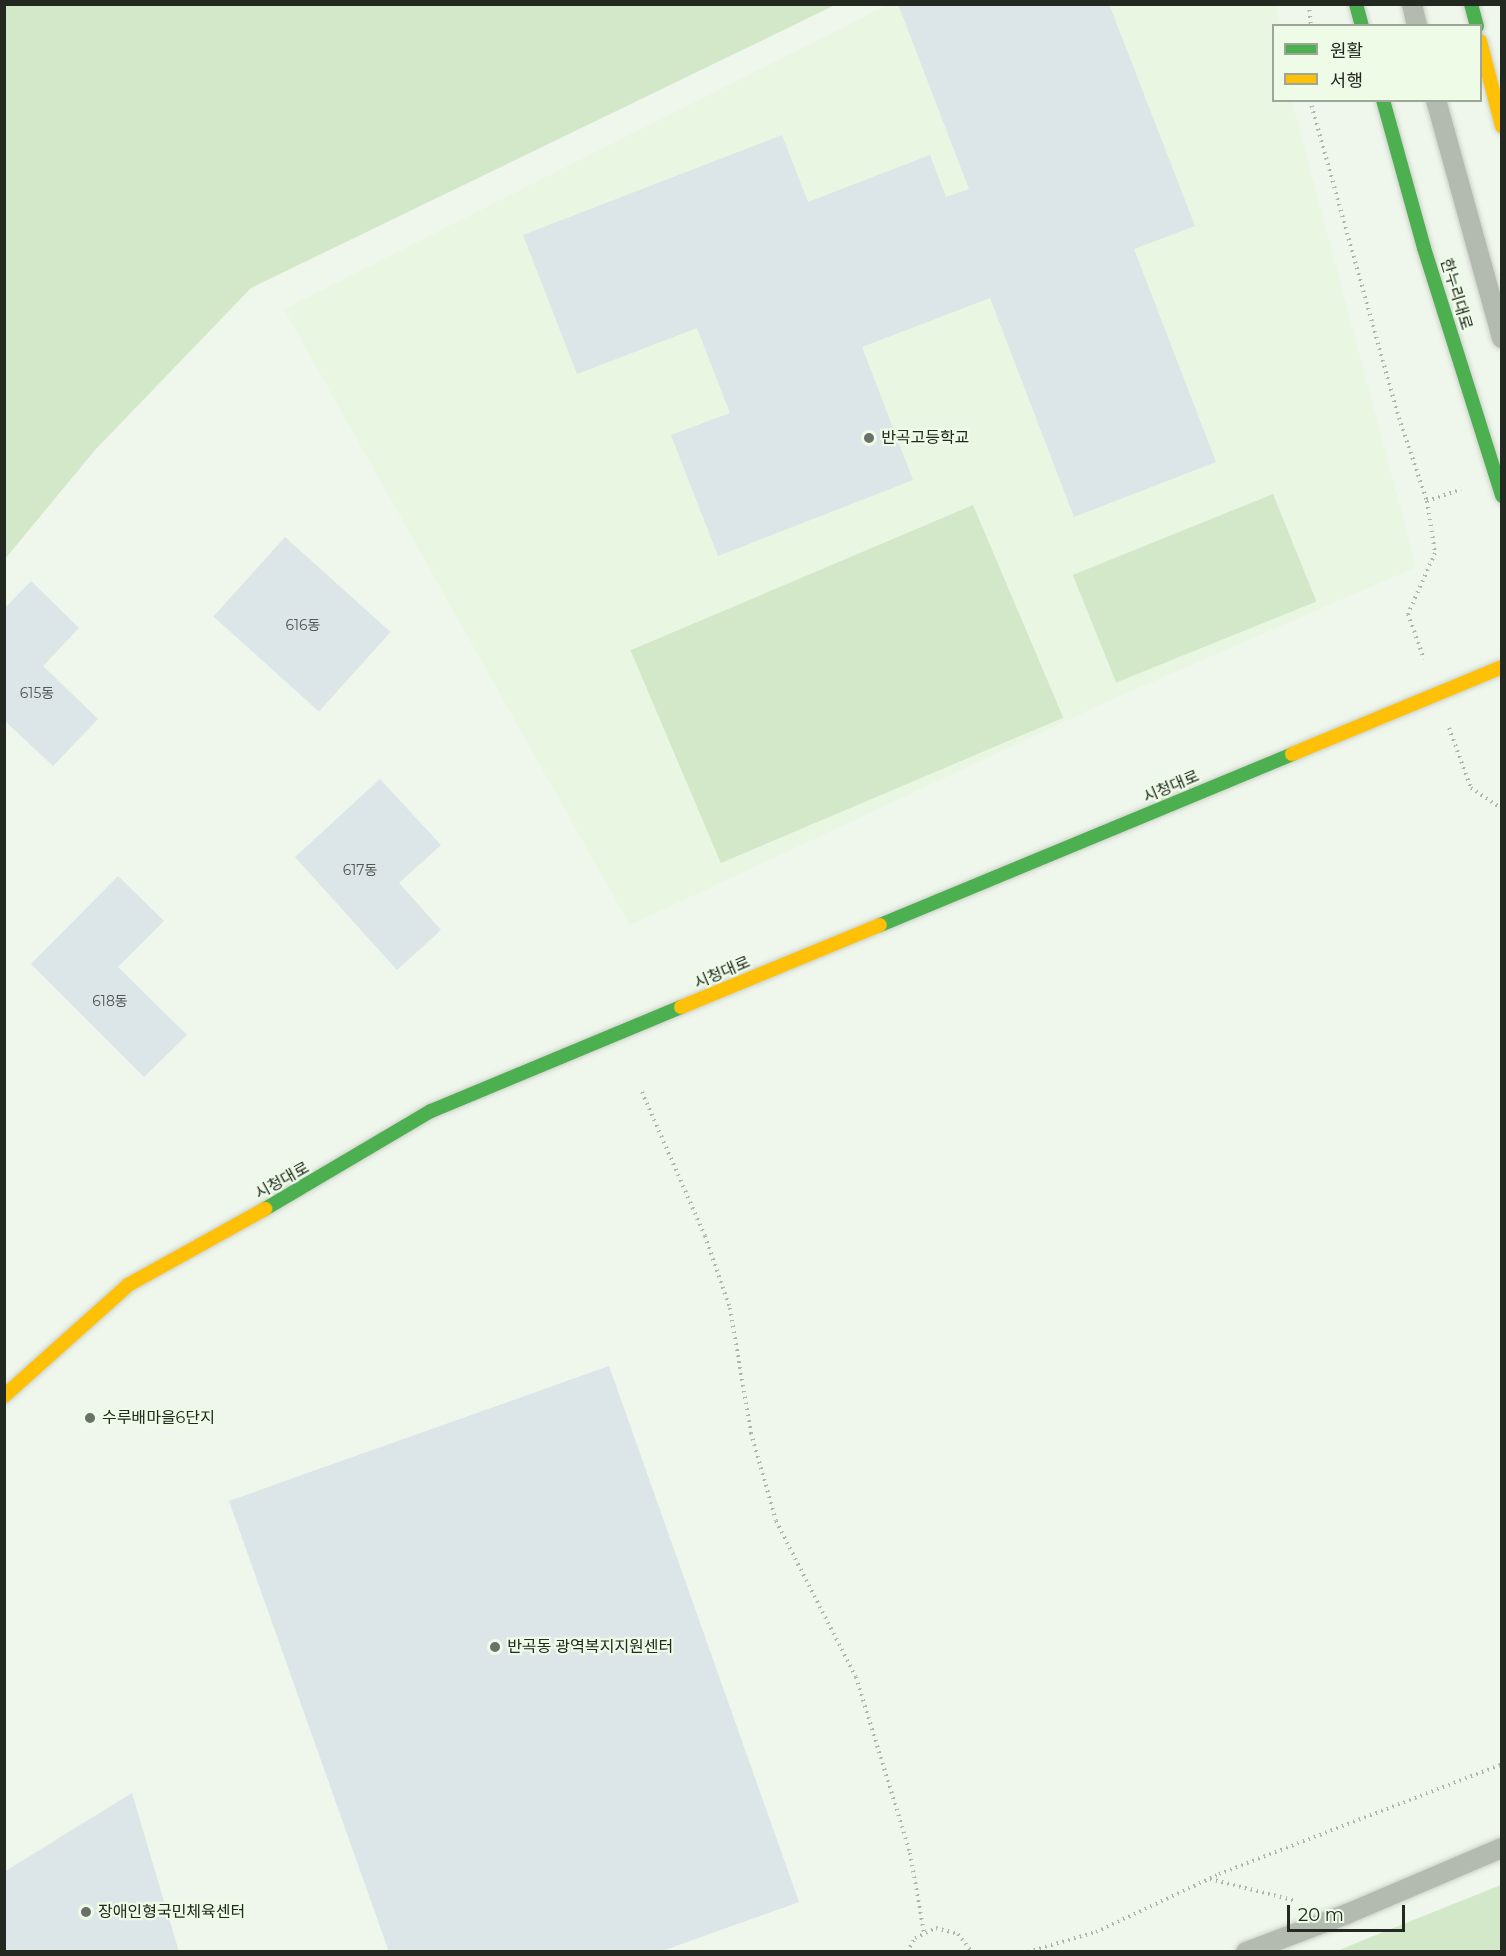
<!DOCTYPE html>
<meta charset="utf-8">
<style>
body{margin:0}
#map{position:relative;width:1506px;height:1956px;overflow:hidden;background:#eff6eb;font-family:Montserrat,"Noto Sans KR",sans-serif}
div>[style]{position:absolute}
.built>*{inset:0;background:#e8f6e2}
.green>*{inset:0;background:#d3e8c9;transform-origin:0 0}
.building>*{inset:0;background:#dce5e8;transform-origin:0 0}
.path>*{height:4px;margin-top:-2px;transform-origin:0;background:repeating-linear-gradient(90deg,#aeb5ab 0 1.5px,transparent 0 6px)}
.roads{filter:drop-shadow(0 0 2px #cbd0c7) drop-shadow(0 0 2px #cbd0c7)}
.lane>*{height:20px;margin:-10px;padding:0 10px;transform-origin:10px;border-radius:10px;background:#b3baaf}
.fast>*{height:14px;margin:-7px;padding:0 7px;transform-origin:7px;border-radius:7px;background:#4caf50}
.slow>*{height:14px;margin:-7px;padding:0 7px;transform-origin:7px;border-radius:7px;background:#ffc107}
.dots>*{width:16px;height:16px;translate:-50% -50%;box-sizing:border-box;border:3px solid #edfbe7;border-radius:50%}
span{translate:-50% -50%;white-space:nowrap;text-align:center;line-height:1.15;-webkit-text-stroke:4.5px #edfbe7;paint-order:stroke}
.number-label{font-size:14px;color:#515752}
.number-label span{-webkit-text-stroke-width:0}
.street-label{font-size:16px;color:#232820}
.poi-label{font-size:16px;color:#232820}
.left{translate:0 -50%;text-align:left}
.frame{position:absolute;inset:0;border:6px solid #232820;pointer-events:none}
.legend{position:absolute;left:1272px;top:24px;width:210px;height:78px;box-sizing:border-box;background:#edfbe7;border:2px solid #9ca797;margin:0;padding:8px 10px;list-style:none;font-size:18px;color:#232820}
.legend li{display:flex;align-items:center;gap:12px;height:30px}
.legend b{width:30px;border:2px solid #9ca797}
.scale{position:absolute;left:1287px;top:1905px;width:118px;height:27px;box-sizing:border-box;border:3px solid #232820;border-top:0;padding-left:8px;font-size:18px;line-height:21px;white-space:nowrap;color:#232820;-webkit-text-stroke:4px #edfbe7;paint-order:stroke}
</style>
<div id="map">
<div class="built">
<i style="clip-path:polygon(888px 5px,1277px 5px,1280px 25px,1274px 26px,1274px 100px,1292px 101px,1416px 567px,1108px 701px,630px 925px,284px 309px)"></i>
</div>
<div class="green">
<i style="clip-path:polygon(5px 4px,835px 4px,835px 5px,251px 288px,95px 450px,5px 559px)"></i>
<i style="left:1273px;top:494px;width:116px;height:216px;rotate:68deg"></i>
<i style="left:973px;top:505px;width:231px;height:372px;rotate:67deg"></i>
<i style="clip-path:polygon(1501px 1885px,1501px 1951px,1337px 1951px,1371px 1937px)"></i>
</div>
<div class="building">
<i style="clip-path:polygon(898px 4px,1109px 4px,1195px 226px,1134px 249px,1216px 462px,1074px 517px,990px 298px,862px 347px,913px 480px,718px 556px,671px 435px,730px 413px,697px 328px,577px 374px,523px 235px,782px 135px,808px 202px,930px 155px,946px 197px,969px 189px)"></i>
<i style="left:285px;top:537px;width:142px;height:107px;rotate:42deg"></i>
<i style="clip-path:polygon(31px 581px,79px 628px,43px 666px,98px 719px,53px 766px,4px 720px,4px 609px)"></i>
<i style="clip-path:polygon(380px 779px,441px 845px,399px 883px,441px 930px,397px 970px,295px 857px)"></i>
<i style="clip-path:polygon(118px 876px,164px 921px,118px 967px,187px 1035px,144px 1077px,31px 964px)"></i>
<i style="clip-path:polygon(609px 1366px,799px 1902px,659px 1952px,389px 1952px,229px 1501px)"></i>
<i style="clip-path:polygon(132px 1793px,179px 1952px,4px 1952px,4px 1872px)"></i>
</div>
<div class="path">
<i style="left:1309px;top:4px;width:22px;rotate:85deg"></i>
<i style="left:1310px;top:100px;width:330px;rotate:74.4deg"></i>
<i style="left:1399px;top:418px;width:88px;rotate:71.4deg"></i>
<i style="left:1427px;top:501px;width:53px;rotate:81.3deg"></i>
<i style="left:1435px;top:553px;width:67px;rotate:113.9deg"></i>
<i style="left:1408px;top:614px;width:48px;rotate:70.4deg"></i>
<i style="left:1427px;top:501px;width:36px;rotate:-19deg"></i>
<i style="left:1449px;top:728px;width:64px;rotate:69.9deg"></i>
<i style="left:1471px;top:788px;width:37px;rotate:34deg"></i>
<i style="left:642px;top:1092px;width:157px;rotate:66.4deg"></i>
<i style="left:705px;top:1236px;width:76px;rotate:70.9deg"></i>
<i style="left:730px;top:1308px;width:127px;rotate:80.5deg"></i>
<i style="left:751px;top:1433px;width:91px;rotate:74.1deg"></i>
<i style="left:776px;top:1521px;width:175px;rotate:62.9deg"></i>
<i style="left:856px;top:1677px;width:184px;rotate:72.9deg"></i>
<i style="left:910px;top:1853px;width:80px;rotate:80deg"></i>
<i style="left:1210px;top:1879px;width:89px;rotate:14.3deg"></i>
<i style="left:907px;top:1952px;width:16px;rotate:-60deg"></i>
<i style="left:915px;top:1938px;width:23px;rotate:-25deg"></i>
<i style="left:936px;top:1928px;width:23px;rotate:15deg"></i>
<i style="left:958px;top:1934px;width:23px;rotate:52deg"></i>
<i style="left:1028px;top:1952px;width:71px;rotate:-16.4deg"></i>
<i style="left:1096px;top:1932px;width:136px;rotate:-25.2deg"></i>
<i style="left:1219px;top:1874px;width:304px;rotate:-21.2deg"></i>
</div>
<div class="roads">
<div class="lane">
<i style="left:1412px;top:4px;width:23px;rotate:77deg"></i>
<i style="left:1436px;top:100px;width:247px;rotate:74.5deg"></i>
<i style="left:1246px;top:1952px;width:108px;rotate:-20.6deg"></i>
<i style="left:1347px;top:1914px;width:168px;rotate:-23.1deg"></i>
</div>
<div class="fast">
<i style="left:1356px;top:4px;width:23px;rotate:75deg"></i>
<i style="left:1471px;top:4px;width:23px;rotate:75deg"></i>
<i style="left:1383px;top:100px;width:154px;rotate:74.5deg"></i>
<i style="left:1424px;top:248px;width:260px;rotate:72.5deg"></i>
<i style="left:880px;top:925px;width:446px;rotate:-22.5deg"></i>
<i style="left:265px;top:1209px;width:193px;rotate:-30.6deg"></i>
<i style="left:431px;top:1111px;width:271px;rotate:-22.6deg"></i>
</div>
<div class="slow">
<i style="left:1480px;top:41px;width:88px;rotate:75.5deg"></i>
<i style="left:1292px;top:754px;width:227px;rotate:-22.5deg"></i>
<i style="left:681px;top:1007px;width:215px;rotate:-22.4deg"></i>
<i style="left:4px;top:1396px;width:166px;rotate:-41.8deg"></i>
<i style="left:128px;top:1285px;width:157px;rotate:-29deg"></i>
</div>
</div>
<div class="dots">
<i style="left:869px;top:438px;background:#6a7067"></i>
<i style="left:90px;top:1418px;background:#6a7067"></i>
<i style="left:495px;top:1647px;background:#6a7067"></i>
<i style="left:86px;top:1912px;background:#6a7067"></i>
</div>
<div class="number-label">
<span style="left:303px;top:625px">616동</span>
<span style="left:37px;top:693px">615동</span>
<span style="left:360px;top:870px">617동</span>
<span style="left:110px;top:1001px">618동</span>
</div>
<div class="street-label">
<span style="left:1456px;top:294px;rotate:73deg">한누리대로</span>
<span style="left:1171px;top:787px;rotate:-23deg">시청대로</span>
<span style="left:722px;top:973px;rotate:-23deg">시청대로</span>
<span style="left:282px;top:1181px;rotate:-29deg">시청대로</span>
</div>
<div class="poi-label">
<span class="left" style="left:881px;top:438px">반곡고등학교</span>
<span class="left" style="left:102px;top:1418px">수루배마을6단지</span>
<span class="left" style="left:507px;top:1647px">반곡동 광역복지지원센터</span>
<span class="left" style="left:98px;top:1912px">장애인형국민체육센터</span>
</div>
<div class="frame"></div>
<ul class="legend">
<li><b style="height:8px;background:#4caf50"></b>원활</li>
<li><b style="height:8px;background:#ffc107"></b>서행</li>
</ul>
<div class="scale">20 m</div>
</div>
